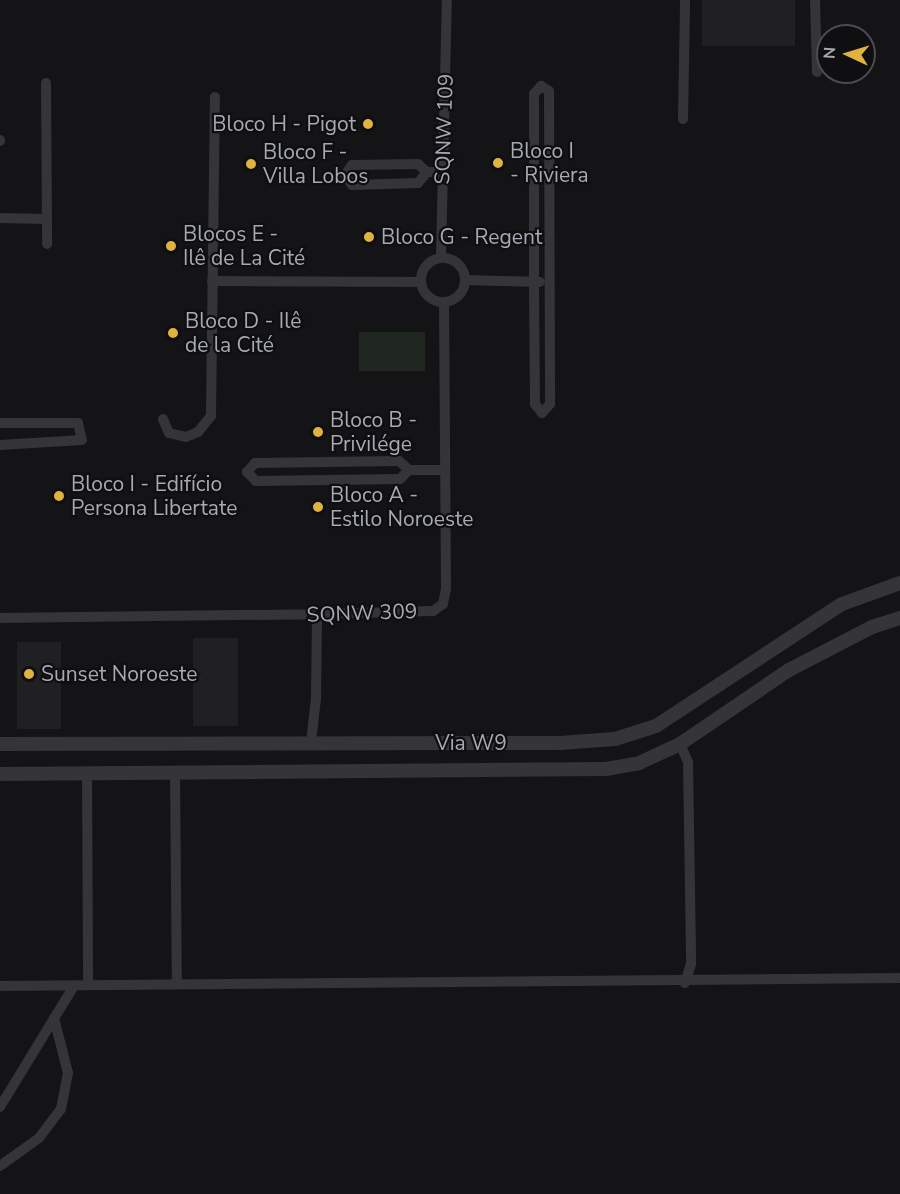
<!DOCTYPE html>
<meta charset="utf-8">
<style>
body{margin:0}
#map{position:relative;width:900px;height:1194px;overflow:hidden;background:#141315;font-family:"Nunito Sans",sans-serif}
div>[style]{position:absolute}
.built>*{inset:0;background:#202022;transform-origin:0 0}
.green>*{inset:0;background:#202721;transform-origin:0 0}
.minor>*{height:10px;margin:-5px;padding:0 5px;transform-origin:5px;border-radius:5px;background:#353539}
.minor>.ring{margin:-5px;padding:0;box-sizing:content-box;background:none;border:10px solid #353539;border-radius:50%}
.tertiary>*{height:14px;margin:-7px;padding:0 7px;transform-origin:7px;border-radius:7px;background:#353539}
.dots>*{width:16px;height:16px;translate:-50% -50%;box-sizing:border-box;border:3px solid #0f0e10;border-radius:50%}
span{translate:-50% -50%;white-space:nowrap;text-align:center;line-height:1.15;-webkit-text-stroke:4.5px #0f0e10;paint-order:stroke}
.poi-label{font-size:21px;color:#a6aab4}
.right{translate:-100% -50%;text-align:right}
.left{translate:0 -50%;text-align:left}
.street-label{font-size:21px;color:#a6aab4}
.north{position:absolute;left:816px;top:24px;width:60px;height:60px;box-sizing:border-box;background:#0f0e10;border:2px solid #4b4c52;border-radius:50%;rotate:274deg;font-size:16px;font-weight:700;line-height:24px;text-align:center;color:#a6aab4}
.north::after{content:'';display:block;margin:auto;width:21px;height:27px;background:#e0b341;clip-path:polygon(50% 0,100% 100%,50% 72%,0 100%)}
</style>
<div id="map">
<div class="built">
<i style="left:702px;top:0;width:93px;height:46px"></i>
<i style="left:193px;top:638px;width:45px;height:88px"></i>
<i style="left:17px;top:642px;width:44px;height:87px"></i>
</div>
<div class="green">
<i style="left:359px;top:332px;width:66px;height:39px"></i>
</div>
<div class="minor">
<i style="left:815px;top:0;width:72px;rotate:88.4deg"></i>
<i style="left:46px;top:83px;width:161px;rotate:89.6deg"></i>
<i style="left:541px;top:86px;width:9px;rotate:32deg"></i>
<i style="left:549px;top:91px;width:313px;rotate:89.8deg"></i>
<i style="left:550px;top:404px;width:12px;rotate:132deg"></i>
<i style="left:542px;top:413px;width:11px;rotate:-128deg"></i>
<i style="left:535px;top:404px;width:121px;rotate:-90.5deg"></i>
<i style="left:534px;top:283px;width:189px;rotate:-90deg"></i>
<i style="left:534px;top:94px;width:11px;rotate:-49deg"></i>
<i style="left:683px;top:119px;width:119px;rotate:-89deg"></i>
<i style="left:0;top:140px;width:1px;rotate:90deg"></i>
<i style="left:427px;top:172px;width:14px;rotate:129deg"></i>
<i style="left:418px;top:183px;width:66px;rotate:178.3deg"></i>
<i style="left:352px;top:185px;width:12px;rotate:-125deg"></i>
<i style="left:345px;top:175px;width:12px;rotate:-55deg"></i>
<i style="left:352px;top:165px;width:66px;rotate:-0.9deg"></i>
<i style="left:418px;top:164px;width:12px;rotate:42deg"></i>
<i style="left:427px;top:172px;width:15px"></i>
<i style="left:0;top:218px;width:46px;rotate:1.2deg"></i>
<i style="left:441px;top:257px;width:257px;rotate:-88.7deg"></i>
<i class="ring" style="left:421px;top:258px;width:34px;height:34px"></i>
<i style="left:465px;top:280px;width:75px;rotate:1.5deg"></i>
<i style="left:212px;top:281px;width:208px;rotate:0.3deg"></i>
<i style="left:163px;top:419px;width:15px;rotate:67deg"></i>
<i style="left:169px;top:433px;width:17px;rotate:13deg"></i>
<i style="left:186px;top:437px;width:13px;rotate:-23deg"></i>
<i style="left:198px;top:432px;width:21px;rotate:-51deg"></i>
<i style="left:211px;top:416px;width:319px;rotate:-89.3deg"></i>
<i style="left:0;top:423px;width:78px"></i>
<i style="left:78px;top:423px;width:17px;rotate:77deg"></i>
<i style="left:82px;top:440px;width:82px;rotate:176.5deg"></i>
<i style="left:409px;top:470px;width:13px;rotate:135deg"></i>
<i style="left:400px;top:479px;width:144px;rotate:179.2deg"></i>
<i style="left:256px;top:481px;width:13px;rotate:-135deg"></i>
<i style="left:247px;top:472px;width:12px;rotate:-48deg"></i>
<i style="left:255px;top:463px;width:144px;rotate:-0.8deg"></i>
<i style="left:399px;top:461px;width:13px;rotate:42deg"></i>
<i style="left:409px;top:470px;width:36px"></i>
<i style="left:0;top:618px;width:317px;rotate:-0.7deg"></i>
<i style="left:317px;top:614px;width:116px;rotate:-1.5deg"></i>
<i style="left:433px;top:611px;width:12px;rotate:-35deg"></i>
<i style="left:443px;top:604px;width:16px;rotate:-79deg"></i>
<i style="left:446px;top:588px;width:285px;rotate:-90.4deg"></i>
<i style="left:311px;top:742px;width:43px;rotate:-83.4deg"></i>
<i style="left:316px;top:699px;width:85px;rotate:-89.3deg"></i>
<i style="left:680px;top:744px;width:20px;rotate:66deg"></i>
<i style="left:688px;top:762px;width:202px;rotate:89.1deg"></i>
<i style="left:691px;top:964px;width:20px;rotate:108deg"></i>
<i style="left:175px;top:771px;width:212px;rotate:89.5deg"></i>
<i style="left:87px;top:772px;width:213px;rotate:89.7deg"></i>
<i style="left:0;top:986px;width:900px;rotate:-0.51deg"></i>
<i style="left:0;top:1107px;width:142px;rotate:-58.6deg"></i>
<i style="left:0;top:1166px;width:48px;rotate:-35.7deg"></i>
<i style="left:39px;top:1138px;width:36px;rotate:-53deg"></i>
<i style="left:61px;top:1109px;width:37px;rotate:-79deg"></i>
<i style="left:68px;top:1073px;width:57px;rotate:-104.3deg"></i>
</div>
<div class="tertiary">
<i style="left:0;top:744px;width:560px;rotate:-0.1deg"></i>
<i style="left:560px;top:743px;width:55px;rotate:-4.2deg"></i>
<i style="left:615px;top:739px;width:43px;rotate:-17.6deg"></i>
<i style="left:656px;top:726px;width:222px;rotate:-33.3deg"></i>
<i style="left:842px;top:604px;width:62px;rotate:-19.9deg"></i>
<i style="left:0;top:774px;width:606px;rotate:-0.47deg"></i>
<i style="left:606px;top:769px;width:34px;rotate:-10deg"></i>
<i style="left:639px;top:763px;width:45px;rotate:-24.9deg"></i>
<i style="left:680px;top:744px;width:132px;rotate:-34.2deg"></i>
<i style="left:789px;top:670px;width:93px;rotate:-27.4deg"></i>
<i style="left:872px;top:627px;width:29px;rotate:-18deg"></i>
</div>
<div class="dots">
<i style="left:368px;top:124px;background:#e0b341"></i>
<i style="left:498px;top:163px;background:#e0b341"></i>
<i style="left:251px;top:164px;background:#e0b341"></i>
<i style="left:369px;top:237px;background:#e0b341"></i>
<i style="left:171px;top:246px;background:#e0b341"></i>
<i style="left:173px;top:333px;background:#e0b341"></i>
<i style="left:318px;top:432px;background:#e0b341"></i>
<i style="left:59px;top:496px;background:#e0b341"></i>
<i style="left:318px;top:507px;background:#e0b341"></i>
<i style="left:29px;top:674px;background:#e0b341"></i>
</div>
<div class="poi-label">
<span class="right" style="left:356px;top:124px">Bloco H - Pigot</span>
<span class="left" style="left:510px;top:163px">Bloco I<br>- Riviera</span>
<span class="left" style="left:263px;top:164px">Bloco F -<br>Villa Lobos</span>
<span class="left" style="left:183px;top:246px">Blocos E -<br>Ilê de La Cité</span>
<span class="left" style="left:381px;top:237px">Bloco G - Regent</span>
<span class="left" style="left:185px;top:333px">Bloco D - Ilê<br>de la Cité</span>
<span class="left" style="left:330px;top:432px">Bloco B -<br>Privilége</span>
<span class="left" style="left:71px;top:496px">Bloco I - Edifício<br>Persona Libertate</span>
<span class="left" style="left:330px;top:507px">Bloco A -<br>Estilo Noroeste</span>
<span class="left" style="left:41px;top:674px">Sunset Noroeste</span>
</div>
<div class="street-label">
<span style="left:444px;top:129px;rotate:-88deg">SQNW 109</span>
<span style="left:362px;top:613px;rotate:-2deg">SQNW 309</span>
<span style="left:471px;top:743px">Via W9</span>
</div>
<div class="north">N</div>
</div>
